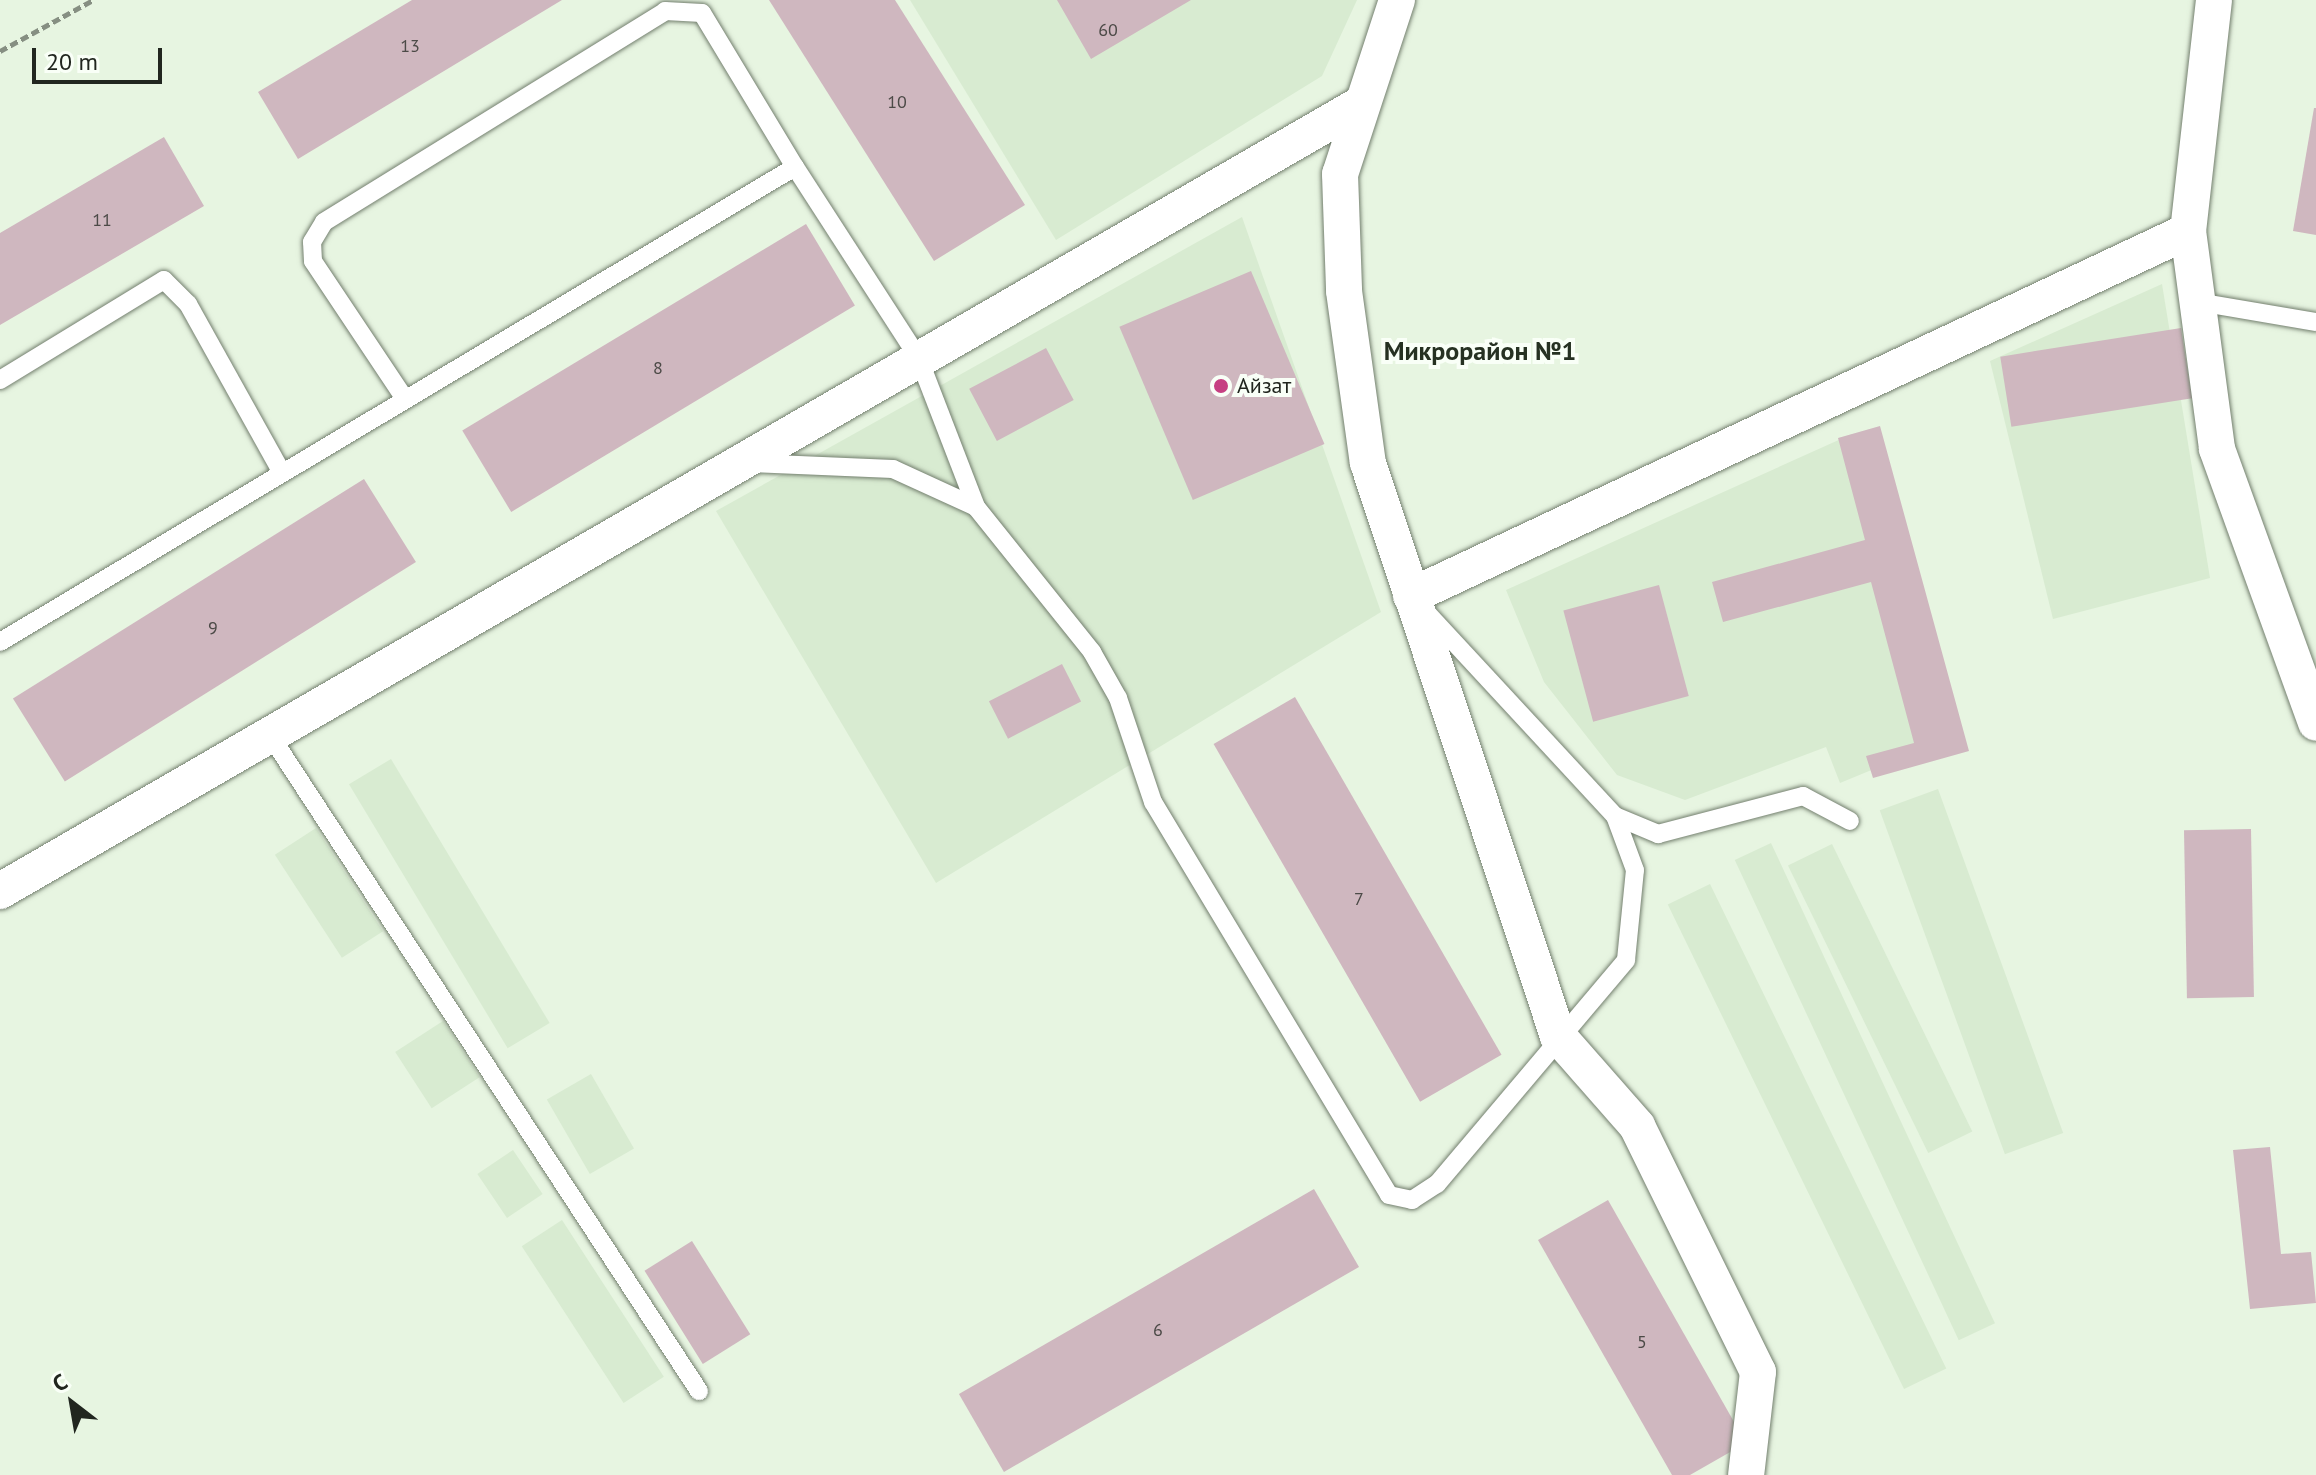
<!DOCTYPE html>
<meta charset="utf-8">
<style>
body{margin:0}
#map{position:relative;width:2316px;height:1475px;overflow:hidden;background:#e7f5e1;font-family:"PT Sans",sans-serif}
div>[style]{position:absolute}
.built>*{inset:0;background:#d8ebd1;transform-origin:0 0}
.building>*{inset:0;background:#cfb7bf;transform-origin:0 0}
.path>*{height:5px;margin-top:-2.5px;transform-origin:0;background:repeating-linear-gradient(90deg,#868f82 0 8px,transparent 0 12px)}
.roads{filter:drop-shadow(0 0 2px #737f6e) drop-shadow(0 0 2px #737f6e)}
.service>*{height:18px;margin:-9px;padding:0 9px;transform-origin:9px;border-radius:9px;background:#fff}
.minor>*{height:36px;margin:-18px;padding:0 18px;transform-origin:18px;border-radius:18px;background:#fff}
.dots>*{width:22px;height:22px;translate:-50% -50%;box-sizing:border-box;border:4px solid #f9fff7;border-radius:50%}
span{translate:-50% -50%;white-space:nowrap;text-align:center;line-height:1.15;-webkit-text-stroke:8px #f9fff7;paint-order:stroke}
.number-label{font-size:18px;color:#4c4a47}
.number-label span{-webkit-text-stroke-width:0}
.poi-label{font-size:22px;color:#21261f}
.left{translate:0 -50%;text-align:left}
.quarter-label{font-size:26px;color:#263122;font-weight:700}
.north{position:absolute;left:32px;top:1363px;width:80px;height:80px;-webkit-text-stroke:6px #f9fff7;paint-order:stroke;rotate:329deg;font-size:22px;font-weight:700;line-height:32px;text-align:center;color:#21261f}
.north::after{content:'';display:block;margin:auto;width:28px;height:36px;background:#21261f;clip-path:polygon(50% 0,100% 100%,50% 72%,0 100%)}
.scale{position:absolute;left:32px;top:48px;width:130px;height:36px;box-sizing:border-box;border:4px solid #21261f;border-top:0;padding-left:10px;font-size:24px;line-height:28px;white-space:nowrap;color:#21261f;-webkit-text-stroke:6px #f9fff7;paint-order:stroke}
</style>
<div id="map">
<div class="built">
<i style="clip-path:polygon(910px 0,1357px 0,1322px 76px,1056px 240px)"></i>
<i style="clip-path:polygon(1242px 217px,1381px 612px,936px 883px,716px 511px)"></i>
<i style="clip-path:polygon(2162px 284px,2210px 578px,2053px 619px,1990px 361px)"></i>
<i style="clip-path:polygon(1852px 434px,1932px 745px,1840px 783px,1826px 747px,1685px 800px,1617px 775px,1544px 682px,1506px 590px)"></i>
<i style="left:391px;top:759px;width:308px;height:49px;rotate:59deg"></i>
<i style="left:1938px;top:789px;width:366px;height:62px;rotate:70deg"></i>
<i style="left:316px;top:828px;width:123px;height:49px;rotate:57deg"></i>
<i style="left:1771px;top:843px;width:530px;height:40px;rotate:65deg"></i>
<i style="left:1832px;top:844px;width:320px;height:49px;rotate:64deg"></i>
<i style="left:1710px;top:884px;width:539px;height:47px;rotate:64deg"></i>
<i style="left:443px;top:1021px;width:67px;height:57px;rotate:57deg"></i>
<i style="left:591px;top:1074px;width:86px;height:51px;rotate:60deg"></i>
<i style="left:513px;top:1150px;width:53px;height:43px;rotate:56deg"></i>
<i style="left:562px;top:1220px;width:187px;height:48px;rotate:57deg"></i>
</div>
<div class="building">
<i style="clip-path:polygon(412px 0,562px 0,298px 159px,258px 92px)"></i>
<i style="clip-path:polygon(769px 0,895px 0,1025px 205px,934px 261px)"></i>
<i style="clip-path:polygon(1057px 0,1191px 0,1091px 59px)"></i>
<i style="clip-path:polygon(2314px 108px,2316px 108px,2316px 235px,2293px 231px)"></i>
<i style="clip-path:polygon(164px 137px,204px 206px,0 325px,0 233px)"></i>
<i style="left:806px;top:224px;width:95px;height:401px;rotate:59deg"></i>
<i style="left:1251px;top:271px;width:188px;height:143px;rotate:67deg"></i>
<i style="left:2181px;top:328px;width:71px;height:183px;rotate:81deg"></i>
<i style="left:1046px;top:348px;width:59px;height:87px;rotate:62deg"></i>
<i style="clip-path:polygon(1880px 426px,1969px 751px,1873px 778px,1866px 756px,1914px 743px,1871px 582px,1723px 622px,1712px 582px,1865px 540px,1838px 438px)"></i>
<i style="left:364px;top:479px;width:98px;height:414px;rotate:58deg"></i>
<i style="left:1659px;top:585px;width:115px;height:99px;rotate:75deg"></i>
<i style="left:1062px;top:664px;width:42px;height:82px;rotate:63deg"></i>
<i style="left:1295px;top:697px;width:413px;height:94px;rotate:60deg"></i>
<i style="left:2251px;top:829px;width:168px;height:67px;rotate:89deg"></i>
<i style="clip-path:polygon(2270px 1147px,2281px 1254px,2311px 1252px,2316px 1303px,2250px 1309px,2233px 1150px)"></i>
<i style="left:1314px;top:1189px;width:90px;height:410px;rotate:60deg"></i>
<i style="clip-path:polygon(1608px 1200px,1746px 1443px,1690px 1475px,1672px 1475px,1538px 1240px)"></i>
<i style="left:692px;top:1241px;width:110px;height:56px;rotate:58deg"></i>
</div>
<div class="path">
<i style="left:0;top:51px;width:106px;rotate:-28.7deg"></i>
</div>
<div class="roads">
<div class="service">
<i style="left:2198px;top:302px;width:120px;rotate:9.6deg"></i>
<i style="left:0;top:380px;width:192px;rotate:-31.4deg"></i>
<i style="left:164px;top:280px;width:34px;rotate:45deg"></i>
<i style="left:188px;top:304px;width:193px;rotate:60.9deg"></i>
<i style="left:405px;top:399px;width:166px;rotate:-123.7deg"></i>
<i style="left:313px;top:261px;width:19px;rotate:-93deg"></i>
<i style="left:312px;top:242px;width:23px;rotate:-59deg"></i>
<i style="left:324px;top:222px;width:401px;rotate:-31.7deg"></i>
<i style="left:665px;top:11px;width:37px;rotate:3deg"></i>
<i style="left:702px;top:13px;width:180px;rotate:58.9deg"></i>
<i style="left:751px;top:463px;width:142px;rotate:2.4deg"></i>
<i style="left:893px;top:469px;width:91px;rotate:24.6deg"></i>
<i style="left:1427px;top:613px;width:277px;rotate:47.2deg"></i>
<i style="left:1615px;top:816px;width:47px;rotate:22.7deg"></i>
<i style="left:1658px;top:834px;width:150px;rotate:-14.7deg"></i>
<i style="left:1803px;top:796px;width:53px;rotate:28deg"></i>
<i style="left:0;top:642px;width:926px;rotate:-30.86deg"></i>
<i style="left:795px;top:167px;width:229px;rotate:57.1deg"></i>
<i style="left:919px;top:359px;width:159px;rotate:68.9deg"></i>
<i style="left:976px;top:507px;width:186px;rotate:51.3deg"></i>
<i style="left:1092px;top:652px;width:53px;rotate:60.5deg"></i>
<i style="left:1118px;top:698px;width:110px;rotate:71.4deg"></i>
<i style="left:1153px;top:802px;width:458px;rotate:59deg"></i>
<i style="left:1389px;top:1195px;width:24px;rotate:12deg"></i>
<i style="left:1412px;top:1200px;width:30px;rotate:-33deg"></i>
<i style="left:1437px;top:1184px;width:293px;rotate:-49.8deg"></i>
<i style="left:1626px;top:960px;width:90px;rotate:-84.3deg"></i>
<i style="left:1635px;top:870px;width:58px;rotate:-110.3deg"></i>
<i style="left:270px;top:735px;width:784px;rotate:56.82deg"></i>
</div>
<div class="minor">
<i style="left:1397px;top:0;width:183px;rotate:108.1deg"></i>
<i style="left:1340px;top:174px;width:117px;rotate:88deg"></i>
<i style="left:1344px;top:291px;width:174px;rotate:82.1deg"></i>
<i style="left:1368px;top:463px;width:604px;rotate:71.66deg"></i>
<i style="left:1558px;top:1036px;width:120px;rotate:48.7deg"></i>
<i style="left:1637px;top:1126px;width:274px;rotate:63.8deg"></i>
<i style="left:1758px;top:1372px;width:104px;rotate:96.6deg"></i>
<i style="left:2214px;top:0;width:232px;rotate:96.4deg"></i>
<i style="left:2188px;top:231px;width:220px;rotate:82.4deg"></i>
<i style="left:2217px;top:449px;width:291px;rotate:70.1deg"></i>
<i style="left:1411px;top:596px;width:858px;rotate:-25.16deg"></i>
<i style="left:0;top:891px;width:1572px;rotate:-30.04deg"></i>
</div>
</div>
<div class="dots">
<i style="left:1221px;top:386px;background:#c64082"></i>
</div>
<div class="number-label">
<span style="left:1108px;top:30px">60</span>
<span style="left:410px;top:46px">13</span>
<span style="left:897px;top:102px">10</span>
<span style="left:102px;top:220px">11</span>
<span style="left:658px;top:368px">8</span>
<span style="left:213px;top:628px">9</span>
<span style="left:1359px;top:899px">7</span>
<span style="left:1158px;top:1330px">6</span>
<span style="left:1642px;top:1342px">5</span>
</div>
<div class="poi-label">
<span class="left" style="left:1237px;top:386px">Айзат</span>
</div>
<div class="quarter-label">
<span style="left:1480px;top:351px">Микрорайон №1</span>
</div>
<div class="north">С</div>
<div class="scale">20 m</div>
</div>
